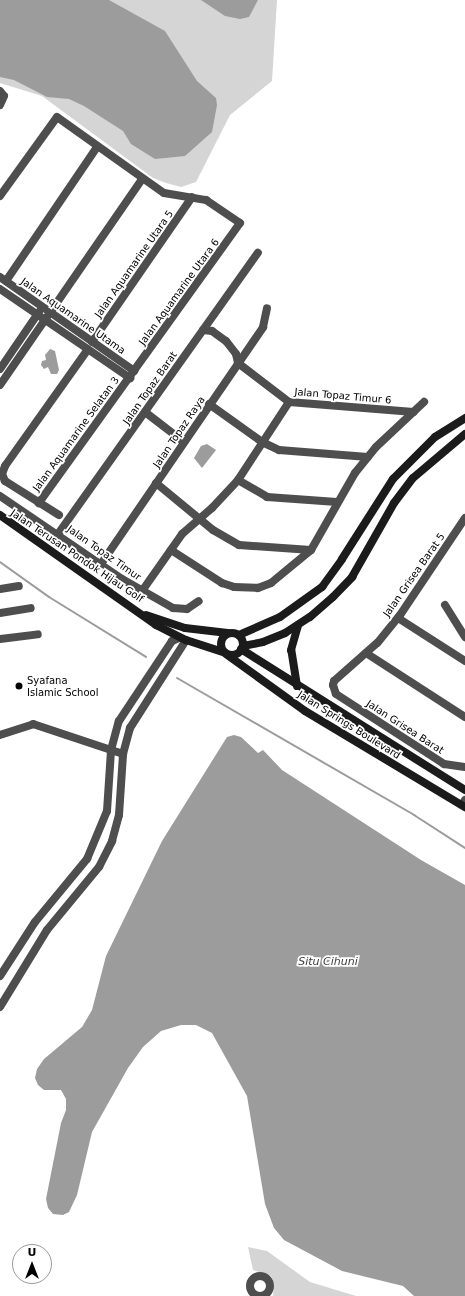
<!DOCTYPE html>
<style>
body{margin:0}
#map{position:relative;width:465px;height:1296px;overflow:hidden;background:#fff;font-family:"DejaVu Sans",sans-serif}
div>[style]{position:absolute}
.green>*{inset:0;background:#d5d5d5}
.water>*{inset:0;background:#9c9c9c}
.stream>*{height:2px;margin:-1px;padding:0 1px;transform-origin:1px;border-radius:1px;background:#9c9c9c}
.street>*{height:8px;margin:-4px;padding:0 4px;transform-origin:4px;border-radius:4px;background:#4e4e4e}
.street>.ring{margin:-4px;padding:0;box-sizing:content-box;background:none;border:8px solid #4e4e4e;border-radius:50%}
.secondary>*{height:8px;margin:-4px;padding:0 4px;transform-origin:4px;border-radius:4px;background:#1b1b1b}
.secondary>.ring{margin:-4px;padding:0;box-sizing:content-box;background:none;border:8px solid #1b1b1b;border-radius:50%}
.dots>*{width:11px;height:11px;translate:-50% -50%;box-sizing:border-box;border:2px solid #fff;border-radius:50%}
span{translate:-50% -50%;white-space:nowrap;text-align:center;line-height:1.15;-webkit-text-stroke:3.5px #fff;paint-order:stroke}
.street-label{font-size:10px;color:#000}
.poi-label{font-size:10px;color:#000}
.left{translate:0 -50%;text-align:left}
.water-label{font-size:11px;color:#3d3d3d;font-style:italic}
.north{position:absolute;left:12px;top:1244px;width:40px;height:40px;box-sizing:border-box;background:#fff;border:1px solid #999;border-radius:50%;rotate:0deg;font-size:11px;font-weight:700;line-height:16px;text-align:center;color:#000}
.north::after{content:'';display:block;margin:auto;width:14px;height:18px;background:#000;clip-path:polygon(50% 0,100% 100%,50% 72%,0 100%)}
</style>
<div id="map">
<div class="green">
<i style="clip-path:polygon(0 0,277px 0,272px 81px,230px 115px,196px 182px,181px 187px,166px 183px,153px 178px,42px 96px,0 83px)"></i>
<i style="clip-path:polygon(248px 1247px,267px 1251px,310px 1282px,356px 1296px,273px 1296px,274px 1283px,271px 1276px,253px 1270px)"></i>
</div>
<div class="water">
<i style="clip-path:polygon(0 0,109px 0,165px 31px,197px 81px,216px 98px,217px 105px,212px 132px,185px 156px,155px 159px,131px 144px,123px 131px,84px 106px,69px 99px,47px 97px,14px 80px,0 77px)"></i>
<i style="clip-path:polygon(201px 0,258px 0,249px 17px,240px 19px,225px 16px)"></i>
<i style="clip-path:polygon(50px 349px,55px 351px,59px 370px,57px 374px,51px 374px,48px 367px,44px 369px,41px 365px,42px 361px,46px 360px,45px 355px)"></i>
<i style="clip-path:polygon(207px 444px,216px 450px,202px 468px,194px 458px,201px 446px)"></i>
<i style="clip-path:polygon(234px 735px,241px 737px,258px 753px,263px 750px,282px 770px,421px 860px,465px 885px,465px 1296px,414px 1296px,403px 1286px,342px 1271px,284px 1240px,274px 1228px,265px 1204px,247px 1096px,212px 1033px,196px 1025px,181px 1025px,161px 1031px,143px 1047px,128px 1068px,92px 1132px,77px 1195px,69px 1212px,63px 1215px,53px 1214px,48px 1208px,46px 1199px,61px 1123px,66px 1110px,66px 1099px,61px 1090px,44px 1090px,38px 1085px,35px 1078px,37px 1069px,44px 1059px,82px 1027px,92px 1010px,106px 956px,162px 841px,227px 737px)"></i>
</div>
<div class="stream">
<i style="left:0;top:562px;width:60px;rotate:35.5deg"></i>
<i style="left:49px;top:597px;width:114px;rotate:31.7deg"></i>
<i style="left:177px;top:678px;width:274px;rotate:30deg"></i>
<i style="left:414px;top:815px;width:61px;rotate:32.9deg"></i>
</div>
<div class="street">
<i style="left:0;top:91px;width:6px;rotate:51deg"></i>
<i style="left:4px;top:96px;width:10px;rotate:114deg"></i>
<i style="left:0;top:196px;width:97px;rotate:-54.2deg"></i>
<i style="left:57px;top:117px;width:131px;rotate:35.4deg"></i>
<i style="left:164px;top:193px;width:43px;rotate:9.5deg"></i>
<i style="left:206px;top:200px;width:41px;rotate:34.1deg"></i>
<i style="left:240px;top:223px;width:345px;rotate:125.7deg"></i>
<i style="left:0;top:277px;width:164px;rotate:35deg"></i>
<i style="left:6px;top:281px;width:162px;rotate:-55.8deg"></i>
<i style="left:0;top:289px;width:158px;rotate:34.4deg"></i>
<i style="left:203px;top:330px;width:9px;rotate:6deg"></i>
<i style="left:212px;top:331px;width:17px;rotate:36deg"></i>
<i style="left:226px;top:341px;width:16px;rotate:52deg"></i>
<i style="left:236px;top:354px;width:9px;rotate:77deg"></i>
<i style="left:238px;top:363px;width:64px;rotate:37.4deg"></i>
<i style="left:289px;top:402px;width:125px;rotate:4.6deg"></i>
<i style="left:92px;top:342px;width:176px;rotate:-55.4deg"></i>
<i style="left:0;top:369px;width:69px;rotate:-55.6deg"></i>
<i style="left:0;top:385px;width:250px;rotate:-55.4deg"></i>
<i style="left:209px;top:404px;width:65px;rotate:35.6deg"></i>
<i style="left:262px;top:442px;width:19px;rotate:25deg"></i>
<i style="left:279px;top:450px;width:89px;rotate:4.5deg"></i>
<i style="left:145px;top:412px;width:49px;rotate:37.6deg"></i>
<i style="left:238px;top:480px;width:34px;rotate:30deg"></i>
<i style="left:267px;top:497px;width:70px;rotate:4.1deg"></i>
<i style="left:156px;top:483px;width:74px;rotate:39.5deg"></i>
<i style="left:213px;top:530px;width:30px;rotate:30deg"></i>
<i style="left:239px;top:545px;width:72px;rotate:4deg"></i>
<i style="left:0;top:496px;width:148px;rotate:34.2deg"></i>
<i style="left:122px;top:579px;width:59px;rotate:29.6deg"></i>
<i style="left:173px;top:608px;width:14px;rotate:4deg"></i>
<i style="left:187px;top:609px;width:14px;rotate:-34deg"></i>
<i style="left:59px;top:515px;width:64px;rotate:-147.8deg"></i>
<i style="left:5px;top:481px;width:8px;rotate:-113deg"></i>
<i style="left:2px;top:474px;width:9px;rotate:-69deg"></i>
<i style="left:5px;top:466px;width:143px;rotate:-54.6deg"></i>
<i style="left:465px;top:518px;width:117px;rotate:123.8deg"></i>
<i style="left:400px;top:615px;width:36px;rotate:129deg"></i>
<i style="left:377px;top:643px;width:57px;rotate:138.5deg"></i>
<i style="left:334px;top:681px;width:4px;rotate:104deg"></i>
<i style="left:333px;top:685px;width:9px;rotate:72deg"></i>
<i style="left:336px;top:694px;width:129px;rotate:32.9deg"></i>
<i style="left:444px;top:764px;width:21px;rotate:8deg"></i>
<i style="left:58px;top:534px;width:345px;rotate:-54.6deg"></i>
<i style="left:171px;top:550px;width:61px;rotate:32.9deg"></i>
<i style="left:222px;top:583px;width:13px;rotate:18deg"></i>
<i style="left:234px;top:587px;width:24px;rotate:2deg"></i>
<i style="left:258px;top:588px;width:14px;rotate:-21deg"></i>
<i style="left:271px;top:583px;width:52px;rotate:-39.5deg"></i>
<i style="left:311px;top:550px;width:89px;rotate:-60.3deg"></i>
<i style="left:355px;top:473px;width:33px;rotate:-51deg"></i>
<i style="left:376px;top:447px;width:66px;rotate:-43.2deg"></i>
<i style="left:101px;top:564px;width:287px;rotate:-55.6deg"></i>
<i style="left:263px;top:327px;width:19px;rotate:-78deg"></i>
<i style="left:0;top:589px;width:19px;rotate:-9deg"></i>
<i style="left:142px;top:591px;width:70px;rotate:-54.9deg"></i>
<i style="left:182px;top:534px;width:40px;rotate:-41deg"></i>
<i style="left:212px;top:508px;width:38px;rotate:-47deg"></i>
<i style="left:238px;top:480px;width:93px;rotate:-56.8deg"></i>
<i style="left:445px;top:605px;width:38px;rotate:58deg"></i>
<i style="left:0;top:613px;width:31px;rotate:-9deg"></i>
<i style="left:398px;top:618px;width:80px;rotate:32.7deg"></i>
<i style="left:0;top:639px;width:38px;rotate:-7deg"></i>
<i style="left:366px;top:653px;width:118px;rotate:32.9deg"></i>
<i style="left:0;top:735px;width:35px;rotate:-18deg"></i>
<i style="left:33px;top:724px;width:95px;rotate:18.4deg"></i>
<i style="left:462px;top:805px;width:6px;rotate:-59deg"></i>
<i style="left:0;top:976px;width:64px;rotate:-57.1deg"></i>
<i style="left:35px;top:922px;width:82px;rotate:-50.5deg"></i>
<i style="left:87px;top:859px;width:52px;rotate:-67.4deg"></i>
<i style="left:107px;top:811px;width:61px;rotate:-86.2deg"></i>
<i style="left:111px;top:750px;width:30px;rotate:-75deg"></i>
<i style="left:119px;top:721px;width:96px;rotate:-56.5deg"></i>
<i style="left:172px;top:641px;width:8px;rotate:-23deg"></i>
<i style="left:0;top:1007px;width:90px;rotate:-58.6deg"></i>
<i style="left:47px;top:930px;width:82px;rotate:-50.5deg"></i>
<i style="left:99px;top:867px;width:29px;rotate:-63deg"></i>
<i style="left:112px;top:841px;width:27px;rotate:-75deg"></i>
<i style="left:119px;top:815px;width:61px;rotate:-86.2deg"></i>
<i style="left:123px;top:754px;width:27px;rotate:-75deg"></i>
<i style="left:130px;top:728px;width:104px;rotate:-57.5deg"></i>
<i class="ring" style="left:250px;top:1276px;width:12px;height:12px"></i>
</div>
<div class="secondary">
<i style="left:0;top:515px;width:191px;rotate:35.2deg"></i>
<i style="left:156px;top:625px;width:34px;rotate:27deg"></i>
<i style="left:186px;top:640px;width:40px;rotate:18deg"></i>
<i style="left:146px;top:615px;width:41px;rotate:18.4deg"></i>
<i style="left:185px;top:628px;width:43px;rotate:6.6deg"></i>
<i class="ring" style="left:221px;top:633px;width:14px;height:14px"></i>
<i style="left:239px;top:635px;width:45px;rotate:-23.7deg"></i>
<i style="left:280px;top:617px;width:52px;rotate:-35.5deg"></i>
<i style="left:322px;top:587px;width:34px;rotate:-54deg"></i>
<i style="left:342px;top:559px;width:95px;rotate:-57.5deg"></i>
<i style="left:393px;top:479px;width:59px;rotate:-45deg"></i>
<i style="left:435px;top:437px;width:36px;rotate:-32deg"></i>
<i style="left:243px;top:646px;width:20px;rotate:-11deg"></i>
<i style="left:263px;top:642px;width:24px;rotate:-22deg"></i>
<i style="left:285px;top:633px;width:30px;rotate:-33deg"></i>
<i style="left:310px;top:617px;width:30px;rotate:-41deg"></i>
<i style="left:333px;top:597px;width:28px;rotate:-46deg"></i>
<i style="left:352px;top:577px;width:85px;rotate:-60.4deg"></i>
<i style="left:394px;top:503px;width:31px;rotate:-53deg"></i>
<i style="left:413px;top:478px;width:68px;rotate:-40.2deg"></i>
<i style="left:241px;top:649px;width:265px;rotate:32.2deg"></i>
<i style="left:226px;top:654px;width:97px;rotate:35.8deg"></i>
<i style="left:305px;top:711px;width:187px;rotate:31deg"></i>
<i style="left:297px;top:686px;width:36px;rotate:-99deg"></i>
<i style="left:291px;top:650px;width:26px;rotate:-74deg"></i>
</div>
<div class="dots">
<i style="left:19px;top:686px;background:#000"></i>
</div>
<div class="street-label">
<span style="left:134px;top:264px;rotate:-55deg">Jalan Aquamarine Utara 5</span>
<span style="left:179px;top:292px;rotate:-54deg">Jalan Aquamarine Utara 6</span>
<span style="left:73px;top:316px;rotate:35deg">Jalan Aquamarine Utama</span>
<span style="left:150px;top:388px;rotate:-55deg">Jalan Topaz Barat</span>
<span style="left:343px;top:396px;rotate:5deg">Jalan Topaz Timur 6</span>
<span style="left:179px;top:432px;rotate:-56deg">Jalan Topaz Raya</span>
<span style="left:76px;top:434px;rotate:-54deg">Jalan Aquamarine Selatan 3</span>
<span style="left:104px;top:553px;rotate:35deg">Jalan Topaz Timur</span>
<span style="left:77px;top:556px;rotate:34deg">Jalan Terusan Pondok Hijau Golf</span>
<span style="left:414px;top:575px;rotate:-55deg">Jalan Grisea Barat 5</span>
<span style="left:349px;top:725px;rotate:32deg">Jalan Springs Boulevard</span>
<span style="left:405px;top:727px;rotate:33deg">Jalan Grisea Barat</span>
</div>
<div class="poi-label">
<span class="left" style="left:27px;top:686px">Syafana<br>Islamic School</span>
</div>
<div class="water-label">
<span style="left:328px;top:962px">Situ Cihuni</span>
</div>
<div class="north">U</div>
</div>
